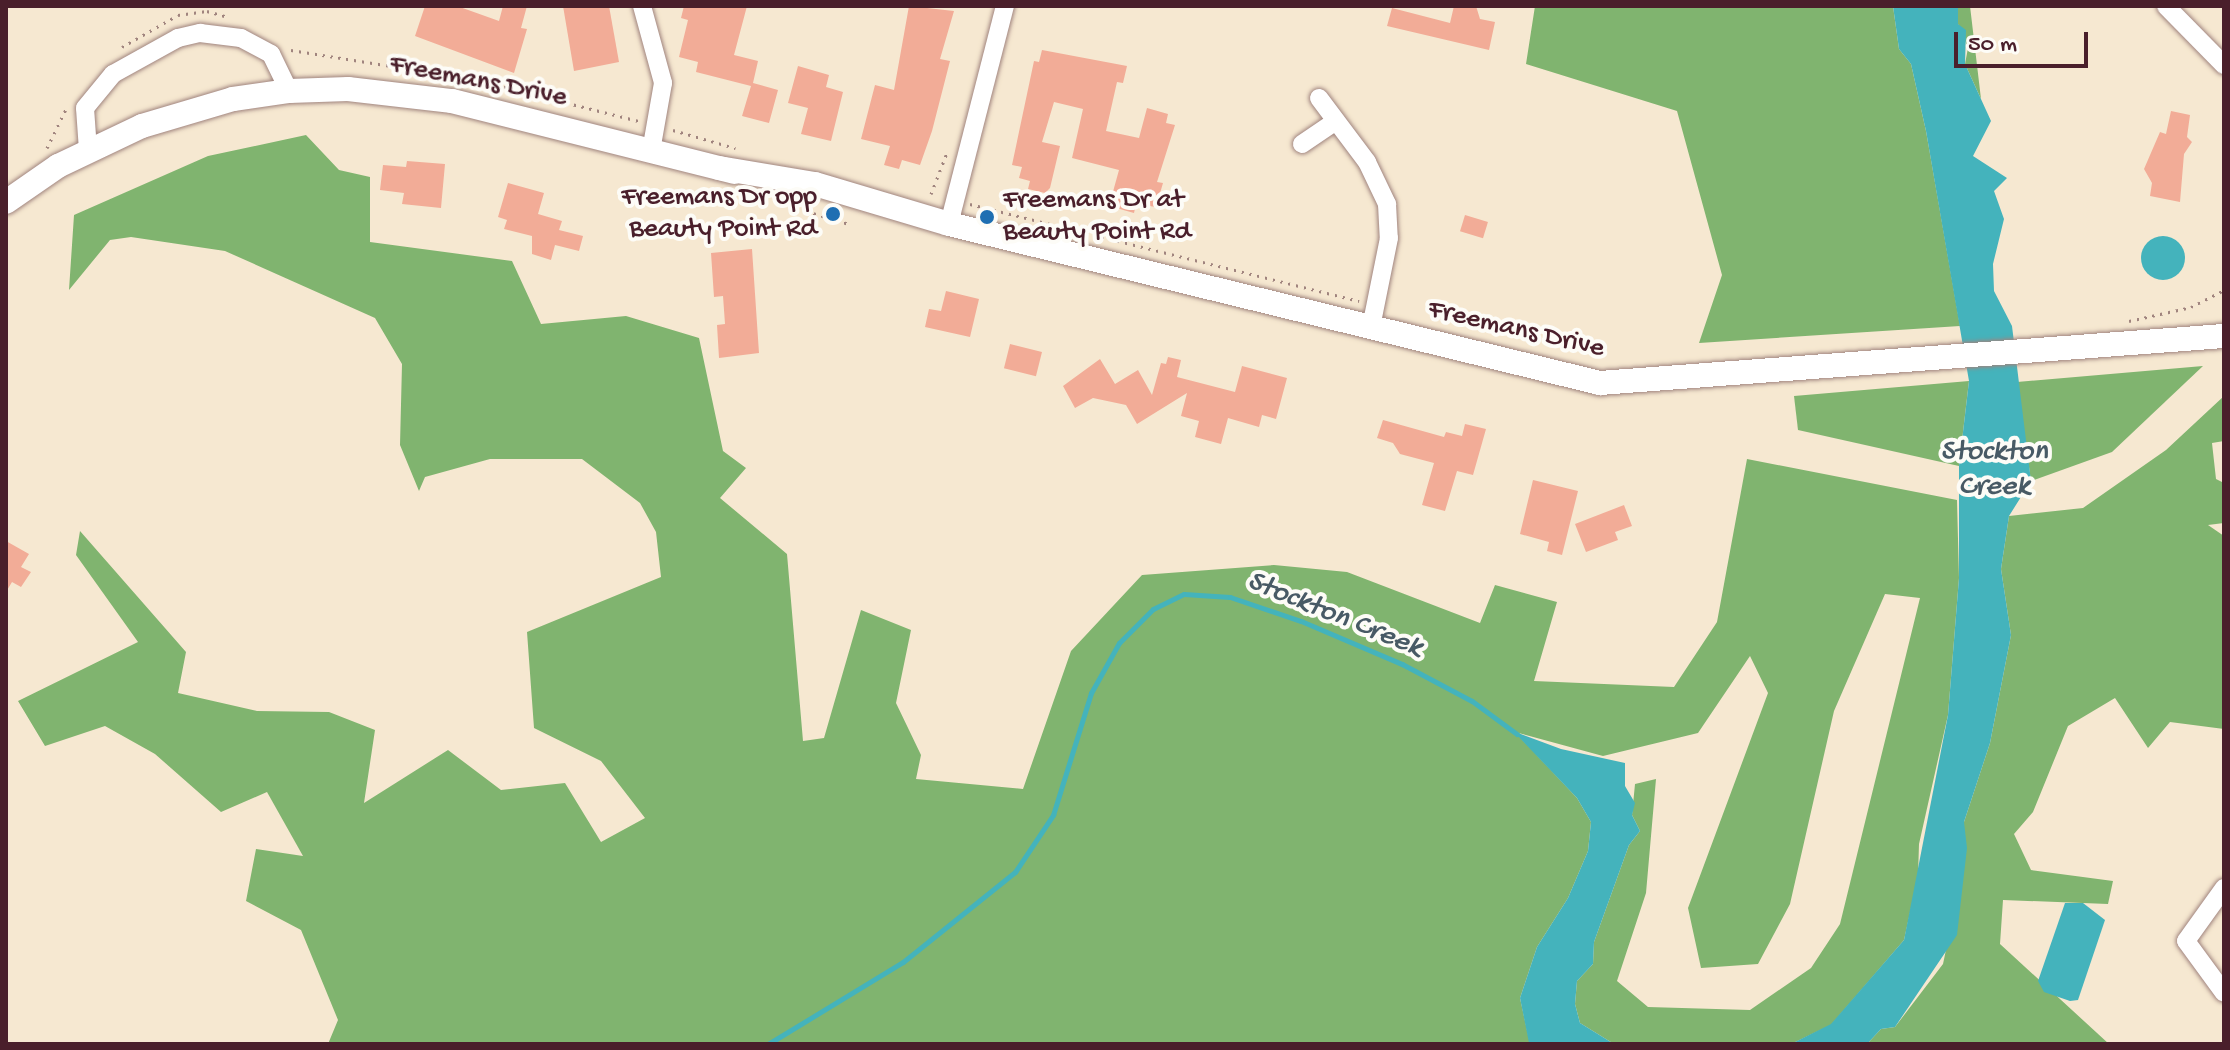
<!DOCTYPE html>
<style>
body{margin:0}
#map{position:relative;width:2230px;height:1050px;overflow:hidden;background:#f6e8d1;font-family:"Gochi Hand",sans-serif}
div>[style]{position:absolute}
.forest>*{inset:0;background:#80b46f}
.water>*{inset:0;background:#44b3bc}
.round{border-radius:50%}
.stream>*{height:5px;margin:-2.5px;padding:0 2.5px;transform-origin:2.5px;border-radius:2.5px;background:#44b3bc}
.building>*{inset:0;background:#f2ac97;transform-origin:0 0}
.path>*{height:3px;margin-top:-1.5px;transform-origin:0;background:repeating-linear-gradient(90deg,#a0847e 0 2px,transparent 0 8px)}
.roads{filter:drop-shadow(0 0 2px #a0847e) drop-shadow(0 0 2px #a0847e)}
.minor>*{height:18px;margin:-9px;padding:0 9px;transform-origin:9px;border-radius:9px;background:#fff}
.major>*{height:24px;margin:-12px;padding:0 12px;transform-origin:12px;border-radius:12px;background:#fff}
.dots>*{width:22px;height:22px;translate:-50% -50%;box-sizing:border-box;border:4px solid #fdfcf7;border-radius:50%}
span{translate:-50% -50%;white-space:nowrap;text-align:center;line-height:1.15;-webkit-text-stroke:8px #fdfcf7;paint-order:stroke}
.street-label{font-size:28px;color:#4a1f2b}
.poi-label{font-size:28px;color:#4a1f2b}
.right{translate:-100% -50%;text-align:right}
.left{translate:0 -50%;text-align:left}
.water-label{font-size:30px;color:#485a65;font-style:italic}
.frame{position:absolute;inset:0;border:8px solid #4a1f2b;pointer-events:none}
.scale{position:absolute;left:1954px;top:32px;width:134px;height:36px;box-sizing:border-box;border:4px solid #4a1f2b;border-top:0;padding-left:10px;font-size:24px;line-height:28px;white-space:nowrap;color:#4a1f2b;-webkit-text-stroke:6px #fdfcf7;paint-order:stroke}
</style>
<div id="map">
<div class="forest">
<i style="clip-path:polygon(1535px 6px,1893px 6px,1899px 49px,1911px 64px,1926px 131px,1960px 326px,1699px 343px,1722px 275px,1677px 111px,1526px 64px)"></i>
<i style="clip-path:polygon(1958px 6px,1970px 6px,1981px 99px,1965px 64px,1968px 48px,1958px 24px)"></i>
<i style="clip-path:polygon(306px 135px,339px 170px,370px 177px,370px 242px,512px 261px,541px 324px,626px 316px,699px 338px,723px 451px,746px 468px,720px 498px,787px 554px,803px 741px,824px 738px,861px 610px,911px 630px,896px 703px,921px 755px,916px 779px,1023px 789px,1071px 651px,1142px 575px,1274px 565px,1347px 572px,1480px 623px,1495px 585px,1557px 602px,1534px 681px,1674px 687px,1717px 622px,1747px 459px,1957px 500px,1959px 578px,1948px 715px,1919px 844px,1918px 876px,1904px 940px,1831px 1025px,1791px 1044px,1614px 1044px,1580px 1023px,1575px 1004px,1577px 981px,1593px 964px,1594px 942px,1629px 845px,1640px 831px,1632px 815px,1635px 784px,1656px 779px,1646px 893px,1617px 981px,1648px 1007px,1750px 1010px,1811px 968px,1840px 924px,1920px 598px,1885px 594px,1834px 711px,1790px 904px,1758px 964px,1701px 968px,1688px 908px,1768px 693px,1750px 656px,1698px 733px,1603px 756px,1515px 732px,1577px 798px,1591px 822px,1588px 851px,1568px 898px,1537px 947px,1520px 998px,1530px 1044px,328px 1044px,338px 1020px,301px 930px,246px 901px,256px 849px,303px 856px,267px 792px,221px 812px,155px 754px,105px 726px,45px 746px,18px 701px,138px 642px,76px 555px,80px 531px,186px 652px,178px 693px,257px 711px,329px 712px,375px 730px,364px 803px,448px 750px,501px 790px,565px 783px,601px 842px,645px 818px,601px 761px,534px 728px,527px 632px,661px 577px,656px 532px,640px 503px,582px 459px,490px 459px,425px 477px,419px 491px,400px 445px,402px 364px,375px 318px,225px 251px,131px 237px,110px 240px,69px 290px,74px 215px,208px 156px)"></i>
<i style="clip-path:polygon(2203px 366px,2112px 452px,2031px 481px,2017px 382px)"></i>
<i style="clip-path:polygon(1969px 381px,1959px 466px,1798px 430px,1794px 396px)"></i>
<i style="clip-path:polygon(2224px 396px,2224px 441px,2212px 443px,2216px 479px,2224px 483px,2224px 523px,2208px 525px,2224px 536px,2224px 729px,2170px 722px,2148px 748px,2115px 698px,2068px 726px,2033px 812px,2014px 834px,2031px 870px,2113px 881px,2108px 904px,2003px 900px,2000px 944px,2109px 1044px,1867px 1044px,1881px 1029px,1895px 1027px,1943px 964px,1964px 864px,1964px 822px,1990px 743px,2011px 635px,2001px 569px,2009px 516px,2083px 508px,2166px 450px)"></i>
</div>
<div class="water">
<i style="clip-path:polygon(1893px 6px,1958px 6px,1958px 24px,1966px 30px,1965px 64px,1991px 121px,1973px 156px,2007px 178px,1994px 191px,2004px 219px,1993px 264px,1994px 291px,2012px 326px,2031px 481px,2009px 516px,2001px 569px,2011px 635px,1990px 743px,1964px 822px,1967px 848px,1957px 935px,1895px 1027px,1881px 1029px,1867px 1044px,1791px 1044px,1831px 1024px,1904px 940px,1948px 715px,1959px 578px,1959px 466px,1969px 381px,1926px 131px,1911px 64px,1899px 49px)"></i>
<i class="round" style="left:2141px;top:236px;width:44px;height:44px"></i>
<i style="clip-path:polygon(1513px 731px,1561px 749px,1625px 763px,1625px 786px,1635px 803px,1632px 815px,1640px 831px,1629px 845px,1594px 942px,1593px 964px,1577px 981px,1575px 1004px,1580px 1023px,1614px 1044px,1529px 1043px,1520px 998px,1537px 947px,1568px 898px,1588px 851px,1591px 822px,1577px 798px)"></i>
<i style="clip-path:polygon(2065px 903px,2083px 903px,2105px 920px,2078px 1000px,2070px 1001px,2044px 992px,2038px 981px)"></i>
</div>
<div class="stream">
<i style="left:768px;top:1044px;width:158px;rotate:-31.3deg"></i>
<i style="left:903px;top:962px;width:144px;rotate:-38.8deg"></i>
<i style="left:1015px;top:872px;width:69px;rotate:-56.3deg"></i>
<i style="left:1053px;top:815px;width:128px;rotate:-72.7deg"></i>
<i style="left:1091px;top:693px;width:57px;rotate:-60.8deg"></i>
<i style="left:1119px;top:643px;width:48px;rotate:-45deg"></i>
<i style="left:1153px;top:609px;width:34px;rotate:-26deg"></i>
<i style="left:1184px;top:594px;width:46px;rotate:3.7deg"></i>
<i style="left:1230px;top:597px;width:75px;rotate:18.7deg"></i>
<i style="left:1301px;top:621px;width:110px;rotate:23.1deg"></i>
<i style="left:1402px;top:664px;width:79px;rotate:27.9deg"></i>
<i style="left:1472px;top:701px;width:56px;rotate:36.3deg"></i>
</div>
<div class="building">
<i style="clip-path:polygon(425px 6px,457px 6px,499px 21px,503px 6px,527px 6px,521px 28px,527px 29px,514px 73px,415px 36px)"></i>
<i style="clip-path:polygon(563px 6px,609px 6px,619px 62px,574px 71px)"></i>
<i style="clip-path:polygon(684px 6px,747px 6px,734px 55px,758px 61px,753px 83px,778px 90px,769px 123px,742px 116px,751px 86px,696px 72px,698px 62px,679px 57px,688px 20px,681px 18px)"></i>
<i style="clip-path:polygon(909px 6px,954px 11px,940px 59px,950px 61px,932px 131px,920px 165px,902px 160px,899px 169px,884px 165px,890px 146px,861px 139px,875px 85px,894px 90px)"></i>
<i style="clip-path:polygon(1454px 6px,1476px 6px,1480px 19px,1495px 22px,1489px 50px,1387px 26px,1392px 8px,1450px 23px)"></i>
<i style="clip-path:polygon(1042px 50px,1127px 66px,1123px 83px,1117px 82px,1106px 131px,1139px 138px,1147px 108px,1168px 114px,1166px 123px,1175px 125px,1157px 182px,1163px 183px,1156px 207px,1136px 204px,1134px 213px,1109px 206px,1119px 170px,1072px 158px,1083px 109px,1054px 102px,1042px 142px,1060px 146px,1050px 188px,1045px 193px,1028px 189px,1030px 181px,1019px 178px,1022px 167px,1012px 165px,1034px 61px,1039px 62px)"></i>
<i style="clip-path:polygon(798px 66px,829px 75px,826px 87px,843px 92px,831px 141px,801px 134px,808px 108px,788px 103px)"></i>
<i style="clip-path:polygon(2171px 111px,2190px 115px,2187px 137px,2192px 142px,2184px 154px,2180px 202px,2150px 196px,2152px 183px,2144px 169px,2160px 132px,2166px 134px)"></i>
<i style="clip-path:polygon(407px 161px,445px 164px,441px 208px,402px 204px,404px 193px,380px 190px,383px 165px,406px 167px)"></i>
<i style="clip-path:polygon(508px 183px,544px 193px,538px 214px,562px 221px,559px 230px,583px 236px,579px 251px,555px 245px,551px 260px,532px 254px,532px 236px,504px 229px,507px 220px,498px 217px)"></i>
<i style="left:1465px;top:215px;width:24px;height:17px;rotate:17deg"></i>
<i style="clip-path:polygon(752px 249px,759px 353px,719px 358px,717px 325px,725px 324px,723px 296px,714px 297px,711px 253px)"></i>
<i style="clip-path:polygon(946px 291px,979px 299px,970px 337px,925px 327px,929px 309px,941px 311px)"></i>
<i style="left:1010px;top:344px;width:33px;height:25px;rotate:14deg"></i>
<i style="clip-path:polygon(1168px 357px,1181px 360px,1177px 377px,1235px 392px,1242px 366px,1287px 378px,1276px 419px,1262px 415px,1259px 427px,1228px 418px,1221px 444px,1195px 437px,1199px 421px,1181px 416px,1187px 393px,1137px 424px,1126px 405px,1093px 398px,1075px 408px,1063px 386px,1100px 359px,1115px 384px,1138px 370px,1152px 395px,1161px 363px,1166px 364px)"></i>
<i style="clip-path:polygon(1383px 420px,1444px 437px,1446px 432px,1462px 436px,1465px 424px,1486px 429px,1473px 475px,1457px 471px,1445px 511px,1422px 505px,1434px 463px,1400px 454px,1393px 443px,1377px 438px)"></i>
<i style="clip-path:polygon(1533px 480px,1578px 491px,1562px 555px,1547px 551px,1549px 542px,1520px 534px)"></i>
<i style="clip-path:polygon(1624px 505px,1632px 526px,1615px 532px,1618px 540px,1586px 552px,1575px 524px)"></i>
<i style="clip-path:polygon(6px 541px,29px 554px,21px 567px,31px 572px,21px 587px,12px 582px,6px 592px)"></i>
</div>
<div class="path">
<i style="left:122px;top:47px;width:64px;rotate:-29.7deg"></i>
<i style="left:178px;top:15px;width:29px;rotate:-8deg"></i>
<i style="left:207px;top:11px;width:22px;rotate:16deg"></i>
<i style="left:291px;top:50px;width:184px;rotate:9.1deg"></i>
<i style="left:473px;top:79px;width:171px;rotate:14.2deg"></i>
<i style="left:673px;top:130px;width:65px;rotate:16.2deg"></i>
<i style="left:47px;top:148px;width:43px;rotate:-64deg"></i>
<i style="left:931px;top:194px;width:47px;rotate:-68.9deg"></i>
<i style="left:809px;top:202px;width:9px;rotate:108deg"></i>
<i style="left:806px;top:211px;width:45px;rotate:16.8deg"></i>
<i style="left:970px;top:204px;width:401px;rotate:14deg"></i>
<i style="left:2129px;top:321px;width:64px;rotate:-12.7deg"></i>
<i style="left:2191px;top:307px;width:37px;rotate:-27deg"></i>
</div>
<div class="roads">
<div class="minor">
<i style="left:642px;top:6px;width:80px;rotate:74.7deg"></i>
<i style="left:663px;top:83px;width:69px;rotate:100deg"></i>
<i style="left:2166px;top:6px;width:83px;rotate:45.5deg"></i>
<i style="left:1319px;top:98px;width:80px;rotate:53.1deg"></i>
<i style="left:1367px;top:162px;width:47px;rotate:64.5deg"></i>
<i style="left:1387px;top:204px;width:34px;rotate:87deg"></i>
<i style="left:1389px;top:238px;width:91px;rotate:101.4deg"></i>
<i style="left:1302px;top:144px;width:41px;rotate:-34.1deg"></i>
<i style="left:88px;top:150px;width:42px;rotate:-94.1deg"></i>
<i style="left:85px;top:108px;width:44px;rotate:-50.5deg"></i>
<i style="left:113px;top:74px;width:74px;rotate:-29deg"></i>
<i style="left:178px;top:38px;width:23px;rotate:-13deg"></i>
<i style="left:200px;top:33px;width:41px;rotate:7deg"></i>
<i style="left:241px;top:38px;width:34px;rotate:28deg"></i>
<i style="left:271px;top:54px;width:41px;rotate:64.1deg"></i>
<i style="left:949px;top:224px;width:225px;rotate:-75.6deg"></i>
<i style="left:2224px;top:888px;width:65px;rotate:125.6deg"></i>
<i style="left:2186px;top:941px;width:64px;rotate:53.8deg"></i>
</div>
<div class="major">
<i style="left:719px;top:168px;width:97px;rotate:9.5deg"></i>
<i style="left:815px;top:184px;width:140px;rotate:16.6deg"></i>
<i style="left:949px;top:224px;width:670px;rotate:13.73deg"></i>
<i style="left:1600px;top:383px;width:626px;rotate:-4.31deg"></i>
<i style="left:6px;top:202px;width:63px;rotate:-34.7deg"></i>
<i style="left:58px;top:166px;width:93px;rotate:-25.5deg"></i>
<i style="left:142px;top:126px;width:95px;rotate:-16.5deg"></i>
<i style="left:233px;top:99px;width:57px;rotate:-8.1deg"></i>
<i style="left:289px;top:91px;width:59px;rotate:-1.9deg"></i>
<i style="left:348px;top:89px;width:105px;rotate:6.6deg"></i>
<i style="left:452px;top:101px;width:291px;rotate:14.1deg"></i>
</div>
</div>
<div class="dots">
<i style="left:833px;top:214px;background:#1f6fb2"></i>
<i style="left:987px;top:217px;background:#1f6fb2"></i>
</div>
<div class="street-label">
<span style="left:478px;top:82px;rotate:11deg">Freemans Drive</span>
<span style="left:1516px;top:330px;rotate:13deg">Freemans Drive</span>
</div>
<div class="poi-label">
<span class="right" style="left:817px;top:214px">Freemans Dr opp<br>Beauty Point Rd</span>
<span class="left" style="left:1003px;top:217px">Freemans Dr at<br>Beauty Point Rd</span>
</div>
<div class="water-label">
<span style="left:1994px;top:470px">Stockton<br>Creek</span>
<span style="left:1334px;top:616px;rotate:22deg">Stockton Creek</span>
</div>
<div class="frame"></div>
<div class="scale">50 m</div>
</div>
